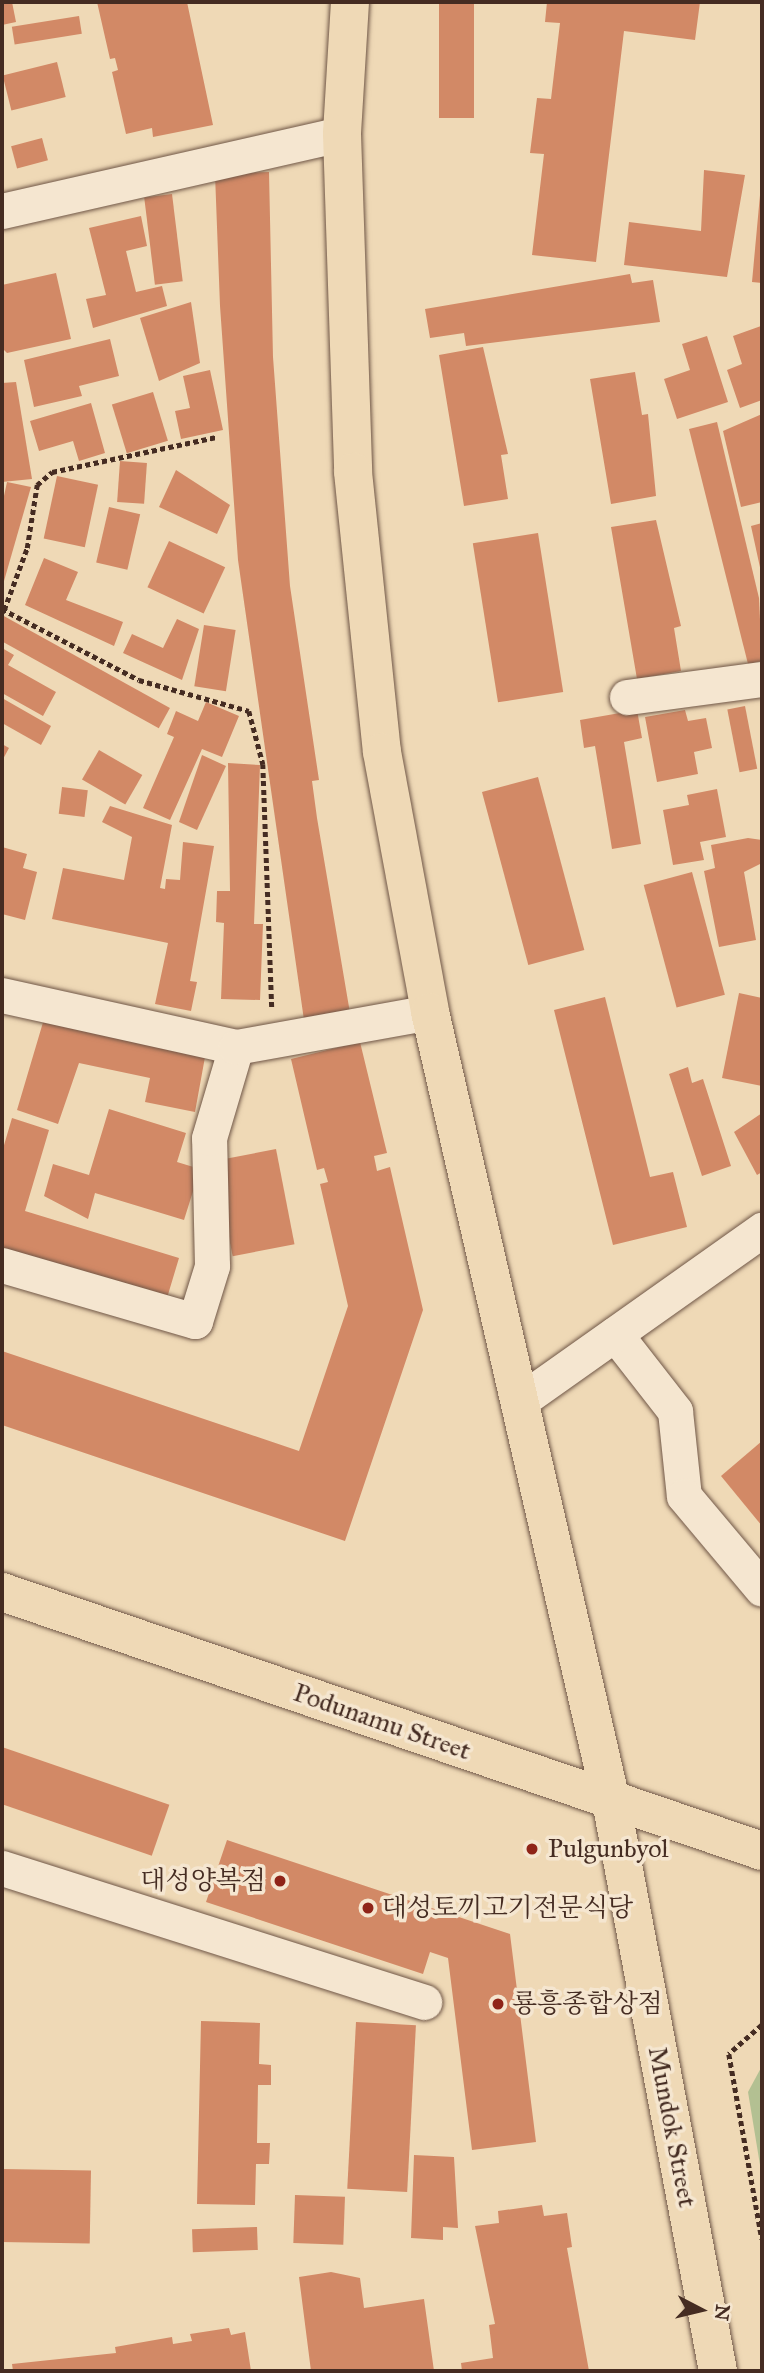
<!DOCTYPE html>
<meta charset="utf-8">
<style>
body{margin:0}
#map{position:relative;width:764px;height:2373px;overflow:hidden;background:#efd9b6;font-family:"IM FELL Great Primer","Noto Serif KR",serif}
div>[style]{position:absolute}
.green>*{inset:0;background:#b3c092}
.building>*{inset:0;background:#d28966;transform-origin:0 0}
.path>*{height:4.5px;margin-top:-2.25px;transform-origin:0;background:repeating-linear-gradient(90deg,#452c22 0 5px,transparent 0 8.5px)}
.roads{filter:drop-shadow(0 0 2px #705747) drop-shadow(0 0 2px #705747)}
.minor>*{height:35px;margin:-17.5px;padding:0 17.5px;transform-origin:17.5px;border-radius:17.5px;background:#f5e6d0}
.major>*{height:38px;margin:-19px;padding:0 19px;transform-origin:19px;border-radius:19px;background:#efd9b6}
.dots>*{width:19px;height:19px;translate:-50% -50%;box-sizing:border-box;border:4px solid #f5e6d0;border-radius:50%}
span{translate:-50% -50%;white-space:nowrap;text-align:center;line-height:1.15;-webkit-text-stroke:7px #f5e6d0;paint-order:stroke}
.street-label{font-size:26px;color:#452c22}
.poi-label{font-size:26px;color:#452c22}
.left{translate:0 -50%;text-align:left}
.right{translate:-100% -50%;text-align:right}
.frame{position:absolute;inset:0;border:4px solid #452c22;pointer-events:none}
.north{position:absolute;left:666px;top:2275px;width:70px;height:70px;-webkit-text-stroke:5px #f5e6d0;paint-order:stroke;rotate:97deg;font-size:19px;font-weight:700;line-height:28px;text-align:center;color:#452c22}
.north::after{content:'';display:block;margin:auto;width:24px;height:32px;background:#452c22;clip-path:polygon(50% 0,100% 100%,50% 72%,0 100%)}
</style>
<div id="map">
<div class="green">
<i style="clip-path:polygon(762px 2066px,762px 2177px,748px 2092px)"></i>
</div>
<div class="building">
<i style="clip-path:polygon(2px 2px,12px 2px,16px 22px,2px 25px)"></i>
<i style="clip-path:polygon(97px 2px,187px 2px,213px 125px,153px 137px,152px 128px,126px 134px,112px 72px,118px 70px,115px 58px,110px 59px)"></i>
<i style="left:439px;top:2px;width:35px;height:116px"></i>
<i style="clip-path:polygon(547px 2px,700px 2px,695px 40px,624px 31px,596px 262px,532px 255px,544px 154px,530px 153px,537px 98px,551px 99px,560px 23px,545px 22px)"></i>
<i style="left:79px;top:16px;width:18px;height:68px;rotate:81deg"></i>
<i style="left:57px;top:62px;width:36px;height:56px;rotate:76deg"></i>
<i style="left:42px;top:138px;width:23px;height:32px;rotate:75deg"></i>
<i style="clip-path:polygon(704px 170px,745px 175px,727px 277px,624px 265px,629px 222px,701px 231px)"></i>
<i style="clip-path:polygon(269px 172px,273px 357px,290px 586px,319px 780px,312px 781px,317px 818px,350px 1013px,304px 1020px,238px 560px,220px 306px,215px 174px)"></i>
<i style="left:172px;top:194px;width:88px;height:28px;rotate:83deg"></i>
<i style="clip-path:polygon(760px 195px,762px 195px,762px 283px,752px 282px)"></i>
<i style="clip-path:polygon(141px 216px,147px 246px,126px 251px,136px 292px,162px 286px,167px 306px,93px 328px,86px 299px,106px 295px,89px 228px)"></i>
<i style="clip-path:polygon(56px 273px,71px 339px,7px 353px,2px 348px,2px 285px)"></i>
<i style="clip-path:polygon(630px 274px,632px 283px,653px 280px,660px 322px,466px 346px,464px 333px,430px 338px,425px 309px)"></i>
<i style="clip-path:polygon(191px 302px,200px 363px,159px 381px,140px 318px)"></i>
<i style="clip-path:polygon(761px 326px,762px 400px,740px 408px,727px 370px,742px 364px,733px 336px)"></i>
<i style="clip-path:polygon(707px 336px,728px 402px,677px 419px,664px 379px,690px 370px,682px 344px)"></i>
<i style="clip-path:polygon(110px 339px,119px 376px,79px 386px,82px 396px,34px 407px,24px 360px)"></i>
<i style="clip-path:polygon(483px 347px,508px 454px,501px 455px,508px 499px,464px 506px,439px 355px)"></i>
<i style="clip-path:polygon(210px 370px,223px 430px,181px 439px,175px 411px,190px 408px,183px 376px)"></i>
<i style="clip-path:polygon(635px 372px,642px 415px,648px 414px,656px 496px,611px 504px,590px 379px)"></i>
<i style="clip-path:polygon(16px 382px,32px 479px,2px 482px,2px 383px)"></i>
<i style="left:153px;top:392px;width:51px;height:43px;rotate:73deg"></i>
<i style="clip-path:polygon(91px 403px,105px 453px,79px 461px,73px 441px,39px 451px,30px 421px)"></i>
<i style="clip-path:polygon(762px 414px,762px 502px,741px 507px,723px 431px)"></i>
<i style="clip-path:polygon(717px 422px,759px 598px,762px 661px,748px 664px,689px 429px)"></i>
<i style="left:120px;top:461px;width:27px;height:41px;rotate:4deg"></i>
<i style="clip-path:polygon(176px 470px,230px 505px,217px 534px,159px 507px)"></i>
<i style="left:57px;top:476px;width:42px;height:64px;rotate:12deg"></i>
<i style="clip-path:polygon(7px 482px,31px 487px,2px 588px,2px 505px)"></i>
<i style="left:109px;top:507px;width:32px;height:57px;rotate:13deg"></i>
<i style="clip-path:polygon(656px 520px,681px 626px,674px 628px,681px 671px,637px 679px,611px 527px)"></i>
<i style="clip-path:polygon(762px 523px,762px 572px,761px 572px,751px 526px)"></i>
<i style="left:538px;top:533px;width:161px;height:66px;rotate:81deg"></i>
<i style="left:169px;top:541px;width:62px;height:51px;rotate:25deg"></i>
<i style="clip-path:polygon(44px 558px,78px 572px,66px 600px,123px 622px,114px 646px,25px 605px)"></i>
<i style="left:2px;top:615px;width:192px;height:23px;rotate:29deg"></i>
<i style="clip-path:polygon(177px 619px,199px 629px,182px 680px,123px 653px,132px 634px,163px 648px)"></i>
<i style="left:204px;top:625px;width:32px;height:62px;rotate:9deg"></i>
<i style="clip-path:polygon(2px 648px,14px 655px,8px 665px,56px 692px,43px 716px,2px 693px)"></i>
<i style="clip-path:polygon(2px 698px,51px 726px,41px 745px,2px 723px)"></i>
<i style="clip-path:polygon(206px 702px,239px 716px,222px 757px,202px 749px,170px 820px,143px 808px,174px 737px,167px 734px,176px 711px,198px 721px)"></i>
<i style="left:745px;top:706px;width:64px;height:18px;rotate:79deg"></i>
<i style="clip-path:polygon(637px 710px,642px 738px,624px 742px,641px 844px,612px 849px,595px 746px,584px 748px,580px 720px)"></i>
<i style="clip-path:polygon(685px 710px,688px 721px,706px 718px,712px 748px,694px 752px,698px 774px,657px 782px,645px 717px)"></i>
<i style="clip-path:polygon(2px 744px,9px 748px,2px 761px)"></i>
<i style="left:99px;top:750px;width:50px;height:34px;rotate:30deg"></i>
<i style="clip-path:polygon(202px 755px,226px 766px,197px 830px,179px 822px)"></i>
<i style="clip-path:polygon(228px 763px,260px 765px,254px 924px,263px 924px,260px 1000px,221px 999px,224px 923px,216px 922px,217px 891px,230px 891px)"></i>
<i style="left:538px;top:777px;width:179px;height:58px;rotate:75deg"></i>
<i style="left:62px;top:787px;width:26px;height:27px;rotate:7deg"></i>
<i style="clip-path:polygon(717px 789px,726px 837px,700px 842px,704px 860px,673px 865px,663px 810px,689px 805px,687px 795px)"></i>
<i style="clip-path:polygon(110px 806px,172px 825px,160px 888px,165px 889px,166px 879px,180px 880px,183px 842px,214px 846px,190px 981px,197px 982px,191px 1011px,155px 1004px,168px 943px,52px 919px,63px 868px,124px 880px,132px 837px,102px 822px)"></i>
<i style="clip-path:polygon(748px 838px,762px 840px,762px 863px,744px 872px,756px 940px,719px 947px,704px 871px,715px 868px,711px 845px)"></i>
<i style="clip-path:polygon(2px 847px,27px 854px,23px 868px,37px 872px,25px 920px,2px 914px)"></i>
<i style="left:692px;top:872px;width:127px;height:50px;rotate:75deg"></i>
<i style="clip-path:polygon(739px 993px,762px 998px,762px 1086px,722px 1078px)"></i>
<i style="clip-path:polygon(605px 997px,650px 1177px,673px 1172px,687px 1227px,613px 1245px,554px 1010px)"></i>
<i style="clip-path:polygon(44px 1019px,205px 1057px,195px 1112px,145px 1102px,150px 1078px,79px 1063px,58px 1124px,17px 1110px)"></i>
<i style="clip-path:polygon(360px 1042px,387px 1153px,374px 1156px,377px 1171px,390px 1167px,423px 1310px,345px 1541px,2px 1425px,2px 1351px,299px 1451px,348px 1306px,320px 1184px,328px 1182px,324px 1168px,317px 1170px,291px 1059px)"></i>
<i style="clip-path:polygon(688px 1067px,692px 1083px,703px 1079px,731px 1166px,702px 1176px,669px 1074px)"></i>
<i style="clip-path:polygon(109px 1109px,186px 1133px,177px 1162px,200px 1169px,184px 1220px,95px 1193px,88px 1219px,44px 1196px,53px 1164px,89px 1175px)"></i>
<i style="clip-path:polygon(762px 1113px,762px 1172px,757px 1175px,734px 1132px)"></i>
<i style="clip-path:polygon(12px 1118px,49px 1130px,25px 1211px,179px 1258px,167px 1298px,2px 1248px,2px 1152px)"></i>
<i style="left:276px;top:1149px;width:97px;height:63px;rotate:79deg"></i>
<i style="clip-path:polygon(762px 1441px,762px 1526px,721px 1476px)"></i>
<i style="left:2px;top:1747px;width:177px;height:54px;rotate:19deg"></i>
<i style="clip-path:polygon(227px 1840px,510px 1934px,536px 2142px,472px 2150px,448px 1958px,430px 1952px,423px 1974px,206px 1902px)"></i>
<i style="clip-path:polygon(201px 2021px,260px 2023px,259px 2064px,271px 2065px,271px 2085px,258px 2085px,257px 2143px,270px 2143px,269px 2164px,256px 2164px,255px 2205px,197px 2204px)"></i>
<i style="left:356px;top:2022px;width:60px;height:167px;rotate:3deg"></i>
<i style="clip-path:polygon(414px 2155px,454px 2157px,458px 2228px,443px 2227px,443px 2240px,411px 2238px)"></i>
<i style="left:2px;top:2169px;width:89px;height:73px;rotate:1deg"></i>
<i style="left:295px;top:2195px;width:50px;height:48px;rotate:2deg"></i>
<i style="clip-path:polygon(542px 2205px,544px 2216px,567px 2213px,572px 2247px,567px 2248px,589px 2371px,462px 2371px,461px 2363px,493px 2358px,489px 2325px,495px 2324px,475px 2226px,499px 2223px,498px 2211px)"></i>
<i style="left:257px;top:2227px;width:23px;height:65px;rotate:88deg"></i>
<i style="clip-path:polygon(331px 2272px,360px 2278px,364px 2308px,424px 2299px,434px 2371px,311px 2371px,299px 2277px)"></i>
<i style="clip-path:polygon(229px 2328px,231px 2335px,245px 2332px,251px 2371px,13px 2371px,12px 2364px,116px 2353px,115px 2347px,172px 2337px,173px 2344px,192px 2341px,190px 2334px)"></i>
</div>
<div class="path">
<i style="left:2px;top:609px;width:154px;rotate:27.4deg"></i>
<i style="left:139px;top:680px;width:114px;rotate:15.7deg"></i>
<i style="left:249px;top:711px;width:55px;rotate:75.2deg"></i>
<i style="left:263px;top:764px;width:244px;rotate:87.9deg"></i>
<i style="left:4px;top:610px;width:66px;rotate:-69.6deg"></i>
<i style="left:27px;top:548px;width:64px;rotate:-81deg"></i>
<i style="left:37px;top:485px;width:20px;rotate:-41deg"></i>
<i style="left:52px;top:472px;width:168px;rotate:-12deg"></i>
<i style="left:762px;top:2025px;width:44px;rotate:138.7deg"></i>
<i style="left:729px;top:2054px;width:188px;rotate:79.9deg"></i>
</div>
<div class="roads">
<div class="minor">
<i style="left:2px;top:211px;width:349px;rotate:-12.8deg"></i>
<i style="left:627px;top:697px;width:136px;rotate:-7.6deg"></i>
<i style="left:2px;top:995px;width:240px;rotate:12.5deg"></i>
<i style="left:2px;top:1265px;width:201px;rotate:16.2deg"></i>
<i style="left:195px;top:1321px;width:58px;rotate:-72.8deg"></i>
<i style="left:212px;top:1266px;width:128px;rotate:-91.3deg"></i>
<i style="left:209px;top:1138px;width:95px;rotate:-73.5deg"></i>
<i style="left:236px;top:1047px;width:197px;rotate:-10.2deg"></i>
<i style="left:615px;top:1334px;width:98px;rotate:52.1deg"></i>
<i style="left:675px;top:1411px;width:85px;rotate:84deg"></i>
<i style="left:684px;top:1496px;width:121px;rotate:50deg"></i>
<i style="left:523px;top:1399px;width:293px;rotate:-35.3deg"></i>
<i style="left:2px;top:1868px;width:443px;rotate:17.6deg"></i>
</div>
<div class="major">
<i style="left:350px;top:2px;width:132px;rotate:93.5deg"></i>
<i style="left:342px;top:134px;width:338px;rotate:88.1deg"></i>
<i style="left:353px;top:472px;width:281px;rotate:84.1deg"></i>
<i style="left:382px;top:752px;width:264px;rotate:79.5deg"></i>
<i style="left:430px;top:1012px;width:809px;rotate:77.08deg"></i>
<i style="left:611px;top:1801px;width:580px;rotate:79.37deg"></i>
<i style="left:2px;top:1592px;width:803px;rotate:18.82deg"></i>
</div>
</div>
<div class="dots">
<i style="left:532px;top:1849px;background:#8f2418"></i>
<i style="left:280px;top:1881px;background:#8f2418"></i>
<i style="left:368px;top:1908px;background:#8f2418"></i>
<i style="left:498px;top:2004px;background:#8f2418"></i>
</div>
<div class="street-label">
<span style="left:382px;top:1722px;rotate:19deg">Podunamu Street</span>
<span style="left:672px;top:2127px;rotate:79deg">Mundok Street</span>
</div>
<div class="poi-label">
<span class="left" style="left:548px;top:1849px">Pulgunbyol</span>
<span class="right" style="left:266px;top:1881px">대성양복점</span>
<span class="left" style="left:382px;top:1908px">대성토끼고기전문식당</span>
<span class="left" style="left:512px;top:2004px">룡흥종합상점</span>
</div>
<div class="frame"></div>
<div class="north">N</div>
</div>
